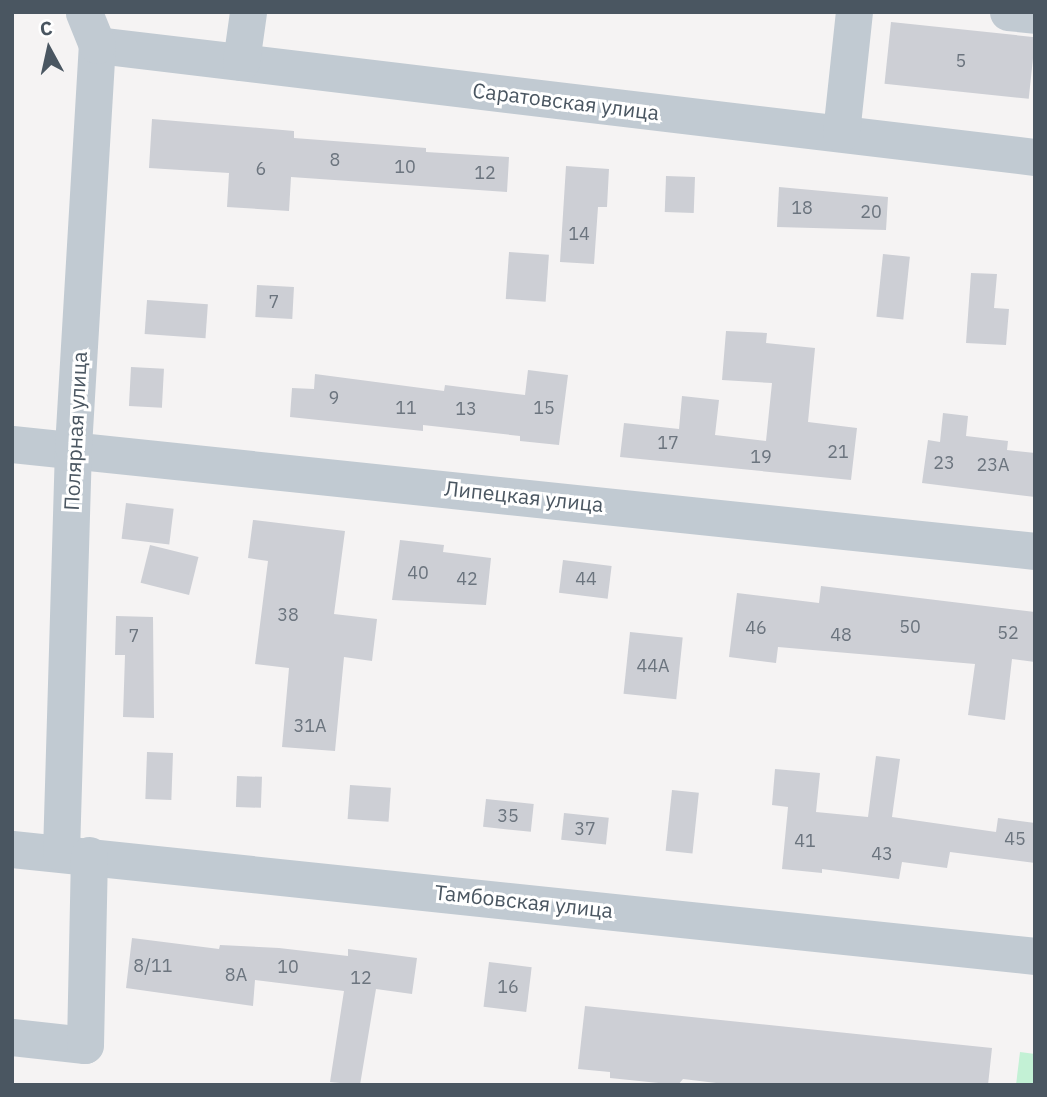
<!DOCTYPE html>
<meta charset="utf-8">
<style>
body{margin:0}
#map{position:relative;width:1047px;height:1097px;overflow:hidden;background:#f5f3f3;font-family:"IBM Plex Sans",sans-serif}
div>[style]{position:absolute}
.green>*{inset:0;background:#c3f1d5}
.building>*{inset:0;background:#cdcfd5;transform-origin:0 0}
.minor>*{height:37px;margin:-18.5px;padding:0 18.5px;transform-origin:18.5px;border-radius:18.5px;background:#c1cad2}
span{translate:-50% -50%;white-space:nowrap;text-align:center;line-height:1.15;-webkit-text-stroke:6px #fff;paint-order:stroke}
.number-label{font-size:18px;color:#6b747e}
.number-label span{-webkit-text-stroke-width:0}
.street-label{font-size:21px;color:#4a5661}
.frame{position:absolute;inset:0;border:14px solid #4a5661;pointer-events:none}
.north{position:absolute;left:14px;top:14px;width:70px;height:70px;-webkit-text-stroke:5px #fff;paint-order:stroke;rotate:352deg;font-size:19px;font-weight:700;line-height:28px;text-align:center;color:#4a5661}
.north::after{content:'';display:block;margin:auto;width:24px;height:32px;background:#4a5661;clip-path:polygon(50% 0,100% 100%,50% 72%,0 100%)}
</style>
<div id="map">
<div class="green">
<i style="clip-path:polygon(1020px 1052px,1035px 1054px,1035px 1085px,1016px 1085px)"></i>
</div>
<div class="building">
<i style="left:891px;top:22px;width:145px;height:62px;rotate:6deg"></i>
<i style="clip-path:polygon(152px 119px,294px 131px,294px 138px,426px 148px,426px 152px,509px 157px,507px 192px,291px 177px,289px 211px,227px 207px,229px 173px,149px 168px)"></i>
<i style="clip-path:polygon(566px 166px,609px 169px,607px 207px,598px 207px,594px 264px,560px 262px)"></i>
<i style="left:666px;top:176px;width:29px;height:36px;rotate:2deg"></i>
<i style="clip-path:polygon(779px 187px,888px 197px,886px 230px,777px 227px)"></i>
<i style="left:509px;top:252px;width:40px;height:47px;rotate:4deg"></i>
<i style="left:883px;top:254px;width:27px;height:63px;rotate:6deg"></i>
<i style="clip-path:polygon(971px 273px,997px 274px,994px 308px,1009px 309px,1006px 345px,966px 343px)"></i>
<i style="left:257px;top:285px;width:37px;height:32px;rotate:3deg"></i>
<i style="left:147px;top:300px;width:61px;height:34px;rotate:4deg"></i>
<i style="clip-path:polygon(726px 331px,767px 333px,766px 343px,815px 348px,808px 422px,857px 428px,851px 480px,620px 457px,624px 423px,679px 429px,682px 396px,719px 400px,715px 435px,766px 441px,772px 383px,722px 380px)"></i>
<i style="left:131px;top:367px;width:33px;height:39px;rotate:3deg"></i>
<i style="clip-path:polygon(528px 370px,568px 375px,559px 445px,520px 441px,520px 436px,423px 425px,423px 431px,290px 417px,292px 388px,314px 389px,315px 374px,444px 391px,445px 385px,525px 395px)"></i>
<i style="clip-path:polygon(943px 413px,968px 416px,966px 436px,1008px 441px,1007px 450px,1035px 453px,1035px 497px,922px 483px,928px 440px,940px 442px)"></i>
<i style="left:126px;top:503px;width:48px;height:36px;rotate:7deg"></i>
<i style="clip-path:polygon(253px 520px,345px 531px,334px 614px,377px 619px,372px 661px,344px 657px,335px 751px,282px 747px,289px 668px,255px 664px,268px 561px,248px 558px)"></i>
<i style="clip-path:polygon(400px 540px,444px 545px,443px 552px,491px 558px,486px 605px,392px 600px)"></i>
<i style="left:150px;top:545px;width:50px;height:39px;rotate:14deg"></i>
<i style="left:563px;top:560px;width:49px;height:33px;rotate:7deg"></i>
<i style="clip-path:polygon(821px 586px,1035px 612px,1035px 662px,1012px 659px,1005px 720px,968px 715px,975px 664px,778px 647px,776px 663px,729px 657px,737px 593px,819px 603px)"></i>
<i style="clip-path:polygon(116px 616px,153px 617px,154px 718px,123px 717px,125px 655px,115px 655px)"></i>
<i style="left:630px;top:632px;width:53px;height:62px;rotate:6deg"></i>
<i style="left:147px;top:752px;width:26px;height:47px;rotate:2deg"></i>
<i style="clip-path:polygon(876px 756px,900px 759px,892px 817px,996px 832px,998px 818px,1035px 823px,1035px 863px,950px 852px,947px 868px,902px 862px,899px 879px,822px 869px,822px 873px,782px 869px,788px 807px,772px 805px,775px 769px,820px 773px,816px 812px,868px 817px)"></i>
<i style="left:237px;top:776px;width:25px;height:31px;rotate:2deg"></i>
<i style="left:350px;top:785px;width:41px;height:34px;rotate:4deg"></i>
<i style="left:672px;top:790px;width:27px;height:61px;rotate:6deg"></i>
<i style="left:486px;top:799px;width:48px;height:28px;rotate:6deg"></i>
<i style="left:564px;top:813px;width:45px;height:27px;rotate:6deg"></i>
<i style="clip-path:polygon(132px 938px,219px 949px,220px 945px,279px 948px,348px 956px,348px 949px,417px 958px,412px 994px,376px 989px,360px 1085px,330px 1082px,344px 991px,255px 980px,253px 1006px,126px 988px)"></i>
<i style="left:489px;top:962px;width:43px;height:45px;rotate:7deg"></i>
<i style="clip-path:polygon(585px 1006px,992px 1048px,988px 1085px,733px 1085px,683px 1079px,678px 1085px,610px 1078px,610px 1072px,578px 1069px)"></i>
</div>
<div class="minor">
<i style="left:1008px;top:12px;width:27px;rotate:6deg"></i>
<i style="left:97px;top:45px;width:945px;rotate:6.81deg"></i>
<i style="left:241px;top:62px;width:50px;rotate:-82deg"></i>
<i style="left:841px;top:133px;width:122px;rotate:-83.9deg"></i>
<i style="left:12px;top:444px;width:1029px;rotate:5.97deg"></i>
<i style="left:12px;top:849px;width:1029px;rotate:5.97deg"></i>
<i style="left:61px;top:852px;width:405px;rotate:-88.3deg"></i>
<i style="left:73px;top:447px;width:403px;rotate:-86.6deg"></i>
<i style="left:97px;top:45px;width:35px;rotate:-112deg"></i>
<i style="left:12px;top:1037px;width:73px;rotate:6.3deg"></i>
<i style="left:85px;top:1045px;width:190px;rotate:-88.8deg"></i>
</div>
<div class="number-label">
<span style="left:961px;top:61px">5</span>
<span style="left:335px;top:160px">8</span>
<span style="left:405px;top:167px">10</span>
<span style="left:261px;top:169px">6</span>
<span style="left:485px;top:173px">12</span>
<span style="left:802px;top:208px">18</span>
<span style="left:871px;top:212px">20</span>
<span style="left:579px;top:234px">14</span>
<span style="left:274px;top:302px">7</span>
<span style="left:334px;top:398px">9</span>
<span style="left:406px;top:408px">11</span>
<span style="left:544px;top:408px">15</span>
<span style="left:466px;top:409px">13</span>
<span style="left:668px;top:443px">17</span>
<span style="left:838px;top:452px">21</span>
<span style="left:761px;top:457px">19</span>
<span style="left:944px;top:463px">23</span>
<span style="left:993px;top:465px">23А</span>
<span style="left:418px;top:573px">40</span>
<span style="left:467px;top:579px">42</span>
<span style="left:586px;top:579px">44</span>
<span style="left:288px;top:615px">38</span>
<span style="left:910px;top:627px">50</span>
<span style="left:756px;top:628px">46</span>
<span style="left:1008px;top:633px">52</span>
<span style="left:841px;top:635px">48</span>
<span style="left:134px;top:636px">7</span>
<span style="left:653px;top:666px">44А</span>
<span style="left:310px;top:726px">31А</span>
<span style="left:508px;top:816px">35</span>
<span style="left:585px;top:829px">37</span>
<span style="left:1015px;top:839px">45</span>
<span style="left:805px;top:841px">41</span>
<span style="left:882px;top:854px">43</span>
<span style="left:153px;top:966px">8/11</span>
<span style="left:288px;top:967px">10</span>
<span style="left:236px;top:975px">8А</span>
<span style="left:361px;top:978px">12</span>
<span style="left:508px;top:987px">16</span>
</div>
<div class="street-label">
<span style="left:566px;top:101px;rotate:7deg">Саратовская улица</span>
<span style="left:75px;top:431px;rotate:-87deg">Полярная улица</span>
<span style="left:524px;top:496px;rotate:6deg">Липецкая улица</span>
<span style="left:524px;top:901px;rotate:6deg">Тамбовская улица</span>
</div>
<div class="frame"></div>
<div class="north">С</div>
</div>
